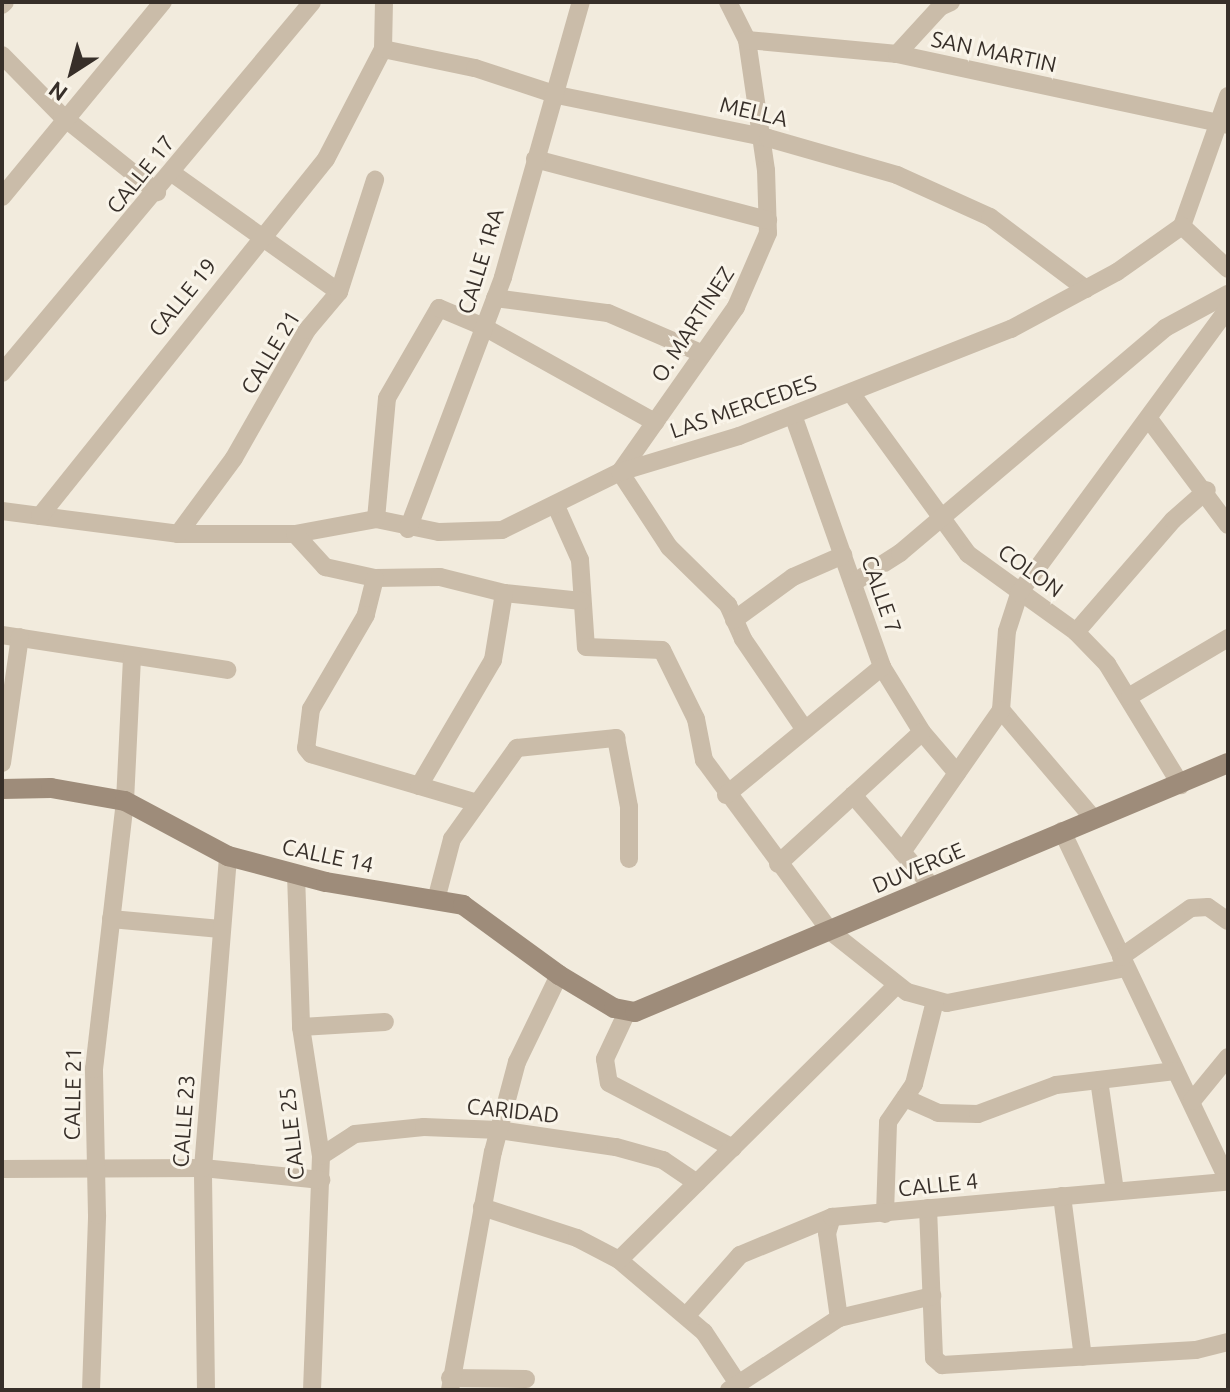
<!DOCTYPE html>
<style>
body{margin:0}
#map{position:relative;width:1230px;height:1392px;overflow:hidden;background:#f2ebdd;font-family:Ubuntu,sans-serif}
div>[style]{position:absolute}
.street>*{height:18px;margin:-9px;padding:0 9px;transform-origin:9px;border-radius:9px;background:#cabca9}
.secondary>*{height:20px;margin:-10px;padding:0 10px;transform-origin:10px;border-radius:10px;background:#9e8c7a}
span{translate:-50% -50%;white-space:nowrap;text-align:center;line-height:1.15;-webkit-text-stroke:6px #f9f4e9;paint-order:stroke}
.street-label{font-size:22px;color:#372f29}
.frame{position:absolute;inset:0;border:4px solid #372f29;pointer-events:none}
.north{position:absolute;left:32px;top:32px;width:80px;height:80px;-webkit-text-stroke:6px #f9f4e9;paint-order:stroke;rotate:216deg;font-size:22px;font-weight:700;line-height:32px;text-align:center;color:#372f29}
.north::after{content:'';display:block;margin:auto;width:28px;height:36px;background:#372f29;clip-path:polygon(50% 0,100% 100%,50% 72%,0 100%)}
</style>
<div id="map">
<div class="street">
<i style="left:728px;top:2px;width:42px;rotate:63.4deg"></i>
<i style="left:747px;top:40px;width:131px;rotate:81.7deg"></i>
<i style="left:766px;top:170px;width:63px;rotate:88.2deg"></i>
<i style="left:768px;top:233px;width:81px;rotate:113.4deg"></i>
<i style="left:736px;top:307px;width:202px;rotate:125.1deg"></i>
<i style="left:620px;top:472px;width:90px;rotate:56.8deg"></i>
<i style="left:669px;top:547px;width:83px;rotate:44.5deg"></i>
<i style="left:728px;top:605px;width:37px;rotate:66deg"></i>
<i style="left:743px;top:639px;width:110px;rotate:55.7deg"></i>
<i style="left:2px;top:5px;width:4px;rotate:-45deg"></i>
<i style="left:747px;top:40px;width:151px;rotate:5.3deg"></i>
<i style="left:897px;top:54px;width:339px;rotate:12.1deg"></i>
<i style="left:383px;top:49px;width:94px;rotate:11.7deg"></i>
<i style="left:475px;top:68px;width:86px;rotate:18.2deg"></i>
<i style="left:557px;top:95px;width:215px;rotate:11.5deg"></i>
<i style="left:768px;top:138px;width:134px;rotate:16deg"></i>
<i style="left:897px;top:175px;width:102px;rotate:24.3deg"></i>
<i style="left:990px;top:217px;width:120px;rotate:36.9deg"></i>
<i style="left:897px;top:54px;width:64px;rotate:-47.5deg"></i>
<i style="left:940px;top:7px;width:12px;rotate:-24deg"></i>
<i style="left:2px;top:55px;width:86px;rotate:45.5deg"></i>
<i style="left:62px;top:116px;width:122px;rotate:38.7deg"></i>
<i style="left:535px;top:159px;width:241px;rotate:14.7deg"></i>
<i style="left:172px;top:173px;width:205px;rotate:35.5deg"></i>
<i style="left:2px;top:197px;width:253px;rotate:-50.5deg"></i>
<i style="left:1182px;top:226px;width:138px;rotate:-70.5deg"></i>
<i style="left:1182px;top:226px;width:63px;rotate:43.1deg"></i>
<i style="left:495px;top:298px;width:114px;rotate:7.6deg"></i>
<i style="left:608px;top:313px;width:103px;rotate:23.3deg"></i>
<i style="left:2px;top:373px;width:483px;rotate:-50.1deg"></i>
<i style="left:851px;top:393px;width:199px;rotate:54deg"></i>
<i style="left:968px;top:554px;width:133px;rotate:35.8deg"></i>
<i style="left:1076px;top:632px;width:45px;rotate:45.9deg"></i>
<i style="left:1107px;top:664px;width:142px;rotate:58.6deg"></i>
<i style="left:793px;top:415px;width:267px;rotate:70.5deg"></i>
<i style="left:882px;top:667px;width:76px;rotate:58.4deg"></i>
<i style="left:922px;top:732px;width:54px;rotate:49.5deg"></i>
<i style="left:1149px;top:419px;width:132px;rotate:53.3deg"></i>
<i style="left:556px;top:506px;width:59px;rotate:66deg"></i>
<i style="left:580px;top:560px;width:87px;rotate:86.1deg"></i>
<i style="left:586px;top:647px;width:76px;rotate:2.3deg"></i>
<i style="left:662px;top:650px;width:77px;rotate:63.8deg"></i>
<i style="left:696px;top:719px;width:42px;rotate:79deg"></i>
<i style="left:704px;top:760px;width:212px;rotate:53.6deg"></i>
<i style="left:830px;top:931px;width:98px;rotate:38.4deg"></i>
<i style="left:907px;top:992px;width:41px;rotate:15.4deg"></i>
<i style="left:947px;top:1003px;width:182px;rotate:-11.1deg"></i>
<i style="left:2px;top:511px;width:177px;rotate:7.4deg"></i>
<i style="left:178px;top:534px;width:117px"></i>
<i style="left:295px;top:534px;width:82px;rotate:-10.5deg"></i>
<i style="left:376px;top:519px;width:64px;rotate:11.7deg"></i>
<i style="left:439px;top:532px;width:63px;rotate:-1.8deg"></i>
<i style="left:502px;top:530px;width:131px;rotate:-26.2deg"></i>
<i style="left:620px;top:472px;width:124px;rotate:-16.8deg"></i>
<i style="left:739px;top:436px;width:292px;rotate:-21.5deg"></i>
<i style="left:1011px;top:329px;width:120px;rotate:-28.3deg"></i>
<i style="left:1117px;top:272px;width:80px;rotate:-35.3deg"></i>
<i style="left:40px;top:516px;width:457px;rotate:-51.3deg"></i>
<i style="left:326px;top:159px;width:124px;rotate:-62.6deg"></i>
<i style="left:383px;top:49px;width:47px;rotate:-88.8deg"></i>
<i style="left:376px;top:519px;width:121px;rotate:-84.8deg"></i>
<i style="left:387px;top:398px;width:104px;rotate:-60deg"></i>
<i style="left:439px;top:308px;width:49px;rotate:22.9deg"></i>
<i style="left:484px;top:327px;width:196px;rotate:29.1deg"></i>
<i style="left:408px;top:529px;width:269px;rotate:-69.3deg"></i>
<i style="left:503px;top:277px;width:286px;rotate:-74.2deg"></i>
<i style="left:178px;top:534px;width:94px;rotate:-53.6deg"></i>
<i style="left:234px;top:458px;width:147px;rotate:-60.3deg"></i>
<i style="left:307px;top:330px;width:50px;rotate:-49.9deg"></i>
<i style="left:339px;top:292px;width:118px;rotate:-72.2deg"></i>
<i style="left:295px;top:534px;width:45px;rotate:47.7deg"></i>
<i style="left:325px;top:567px;width:51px;rotate:12.4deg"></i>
<i style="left:375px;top:578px;width:65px;rotate:-0.9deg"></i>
<i style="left:440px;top:577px;width:66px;rotate:14deg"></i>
<i style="left:504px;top:593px;width:78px;rotate:5.9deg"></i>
<i style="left:375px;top:578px;width:38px;rotate:104deg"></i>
<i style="left:366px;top:615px;width:109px;rotate:120.3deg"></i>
<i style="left:311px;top:709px;width:39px;rotate:97deg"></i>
<i style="left:306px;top:748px;width:8px;rotate:50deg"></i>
<i style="left:311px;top:754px;width:173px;rotate:16.4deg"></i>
<i style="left:853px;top:583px;width:56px;rotate:-32.6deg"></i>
<i style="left:900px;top:553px;width:348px;rotate:-40.3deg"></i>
<i style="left:1165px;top:328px;width:72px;rotate:-28.4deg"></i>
<i style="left:734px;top:620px;width:73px;rotate:-36.1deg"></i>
<i style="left:793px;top:577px;width:55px;rotate:-23.7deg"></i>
<i style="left:1076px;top:632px;width:148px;rotate:-49.1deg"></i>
<i style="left:1173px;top:520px;width:45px;rotate:-41.4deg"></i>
<i style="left:2px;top:635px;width:228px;rotate:8.8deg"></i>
<i style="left:1130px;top:696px;width:114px;rotate:-30.6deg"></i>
<i style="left:2px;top:763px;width:127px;rotate:-81.9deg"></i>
<i style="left:419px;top:786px;width:146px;rotate:-59.6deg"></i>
<i style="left:493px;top:660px;width:68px;rotate:-80.7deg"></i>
<i style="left:726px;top:795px;width:202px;rotate:-39.4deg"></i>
<i style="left:853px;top:795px;width:121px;rotate:49.3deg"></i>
<i style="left:1093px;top:818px;width:142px;rotate:-130.4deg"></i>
<i style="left:1001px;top:710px;width:79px;rotate:-85.7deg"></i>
<i style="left:1007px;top:631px;width:40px;rotate:-72deg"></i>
<i style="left:1019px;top:593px;width:353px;rotate:-53.7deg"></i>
<i style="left:1062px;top:831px;width:387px;rotate:64.6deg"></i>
<i style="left:902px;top:852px;width:173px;rotate:-55.1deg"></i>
<i style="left:778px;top:864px;width:195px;rotate:-42.5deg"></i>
<i style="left:296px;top:874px;width:153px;rotate:88.1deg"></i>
<i style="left:301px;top:1027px;width:131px;rotate:81.2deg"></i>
<i style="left:321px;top:1156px;width:234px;rotate:92.2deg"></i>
<i style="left:436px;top:900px;width:63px;rotate:-75.3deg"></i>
<i style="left:452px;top:839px;width:112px;rotate:-54.5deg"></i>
<i style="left:517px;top:748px;width:100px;rotate:-5.8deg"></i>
<i style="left:616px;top:738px;width:70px;rotate:79.3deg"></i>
<i style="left:629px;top:807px;width:52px;rotate:90deg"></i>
<i style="left:111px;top:919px;width:110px;rotate:5.2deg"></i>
<i style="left:1121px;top:957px;width:85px;rotate:-35deg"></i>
<i style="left:1191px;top:908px;width:17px;rotate:-3deg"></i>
<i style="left:1208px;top:907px;width:24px;rotate:35deg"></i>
<i style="left:627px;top:1012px;width:52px;rotate:115.1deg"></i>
<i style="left:605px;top:1059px;width:24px;rotate:81deg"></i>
<i style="left:609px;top:1083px;width:140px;rotate:27.7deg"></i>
<i style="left:301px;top:1027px;width:84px;rotate:-3.4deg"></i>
<i style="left:1099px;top:1080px;width:112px;rotate:81.8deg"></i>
<i style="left:905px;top:1098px;width:36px;rotate:24deg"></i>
<i style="left:938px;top:1113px;width:40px;rotate:1.4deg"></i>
<i style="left:978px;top:1114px;width:83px;rotate:-20.4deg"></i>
<i style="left:1056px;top:1085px;width:120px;rotate:-6.7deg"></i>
<i style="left:1192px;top:1101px;width:57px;rotate:-50.7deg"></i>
<i style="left:321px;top:1156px;width:40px;rotate:-32.9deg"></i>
<i style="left:355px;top:1134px;width:69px;rotate:-5.8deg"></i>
<i style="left:424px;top:1127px;width:75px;rotate:2.3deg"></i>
<i style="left:499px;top:1130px;width:118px;rotate:8.3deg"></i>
<i style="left:616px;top:1147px;width:49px;rotate:15.5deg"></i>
<i style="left:663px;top:1160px;width:41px;rotate:34.1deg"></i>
<i style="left:2px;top:1169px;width:201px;rotate:-0.3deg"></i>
<i style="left:203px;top:1168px;width:119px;rotate:5.8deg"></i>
<i style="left:1062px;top:1196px;width:162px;rotate:82.6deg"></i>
<i style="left:482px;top:1207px;width:100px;rotate:18.1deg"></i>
<i style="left:577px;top:1238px;width:47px;rotate:27.6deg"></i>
<i style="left:619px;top:1260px;width:111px;rotate:40.3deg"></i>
<i style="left:704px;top:1332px;width:64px;rotate:56.6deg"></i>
<i style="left:928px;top:1208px;width:150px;rotate:87.7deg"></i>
<i style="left:934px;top:1358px;width:11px;rotate:41deg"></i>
<i style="left:942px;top:1365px;width:254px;rotate:-3.4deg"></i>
<i style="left:1196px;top:1350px;width:33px;rotate:-14deg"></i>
<i style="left:885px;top:1214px;width:92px;rotate:-88.1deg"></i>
<i style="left:888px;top:1122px;width:46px;rotate:-55.6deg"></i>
<i style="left:914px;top:1084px;width:86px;rotate:-75.8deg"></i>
<i style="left:832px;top:1217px;width:17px;rotate:107deg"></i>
<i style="left:827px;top:1233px;width:86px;rotate:82deg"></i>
<i style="left:619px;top:1260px;width:391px;rotate:-44.7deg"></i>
<i style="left:687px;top:1315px;width:80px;rotate:-48.5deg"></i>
<i style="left:740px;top:1255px;width:100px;rotate:-22.4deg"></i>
<i style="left:832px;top:1217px;width:398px;rotate:-5.1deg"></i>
<i style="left:450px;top:1378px;width:76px;rotate:0.8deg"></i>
<i style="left:91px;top:1390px;width:175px;rotate:-88deg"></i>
<i style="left:97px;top:1215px;width:146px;rotate:-91.2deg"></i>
<i style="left:94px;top:1069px;width:270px;rotate:-83.4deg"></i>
<i style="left:125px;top:801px;width:145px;rotate:-87.2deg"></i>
<i style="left:206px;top:1390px;width:222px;rotate:-90.8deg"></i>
<i style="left:203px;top:1168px;width:313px;rotate:-85.4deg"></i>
<i style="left:450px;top:1390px;width:242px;rotate:-79.8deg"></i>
<i style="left:493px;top:1152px;width:93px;rotate:-75.1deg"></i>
<i style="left:517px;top:1062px;width:97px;rotate:-64.2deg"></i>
<i style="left:729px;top:1390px;width:131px;rotate:-33.2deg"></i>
<i style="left:839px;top:1318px;width:96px;rotate:-13.3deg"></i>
</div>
<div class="secondary">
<i style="left:2px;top:789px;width:49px;rotate:-1.2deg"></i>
<i style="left:51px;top:788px;width:75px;rotate:10deg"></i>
<i style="left:125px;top:801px;width:117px;rotate:28.1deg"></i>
<i style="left:228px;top:856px;width:101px;rotate:14.9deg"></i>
<i style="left:326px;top:882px;width:139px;rotate:9.5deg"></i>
<i style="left:463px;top:905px;width:119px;rotate:36.1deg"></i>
<i style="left:559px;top:975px;width:64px;rotate:31deg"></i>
<i style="left:614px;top:1008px;width:21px;rotate:11deg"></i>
<i style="left:635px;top:1012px;width:643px;rotate:-22.78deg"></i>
</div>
<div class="street-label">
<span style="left:994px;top:51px;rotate:12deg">SAN MARTIN</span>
<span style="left:754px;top:111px;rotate:13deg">MELLA</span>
<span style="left:140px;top:174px;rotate:-51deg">CALLE 17</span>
<span style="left:480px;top:261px;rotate:-73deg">CALLE 1RA</span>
<span style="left:182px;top:297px;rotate:-51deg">CALLE 19</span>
<span style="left:692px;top:324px;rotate:-57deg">O. MARTINEZ</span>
<span style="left:270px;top:352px;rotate:-59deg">CALLE 21</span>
<span style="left:743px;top:406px;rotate:-19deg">LAS MERCEDES</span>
<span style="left:1031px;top:570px;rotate:36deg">COLON</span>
<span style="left:882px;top:594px;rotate:71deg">CALLE 7</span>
<span style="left:328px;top:855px;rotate:12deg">CALLE 14</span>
<span style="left:918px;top:867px;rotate:-23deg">DUVERGE</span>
<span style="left:72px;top:1094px;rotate:-89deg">CALLE 21</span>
<span style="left:513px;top:1110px;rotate:6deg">CARIDAD</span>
<span style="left:183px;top:1121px;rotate:-86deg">CALLE 23</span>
<span style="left:291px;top:1134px;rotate:-96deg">CALLE 25</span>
<span style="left:938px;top:1184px;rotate:-6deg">CALLE 4</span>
</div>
<div class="frame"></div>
<div class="north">N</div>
</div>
